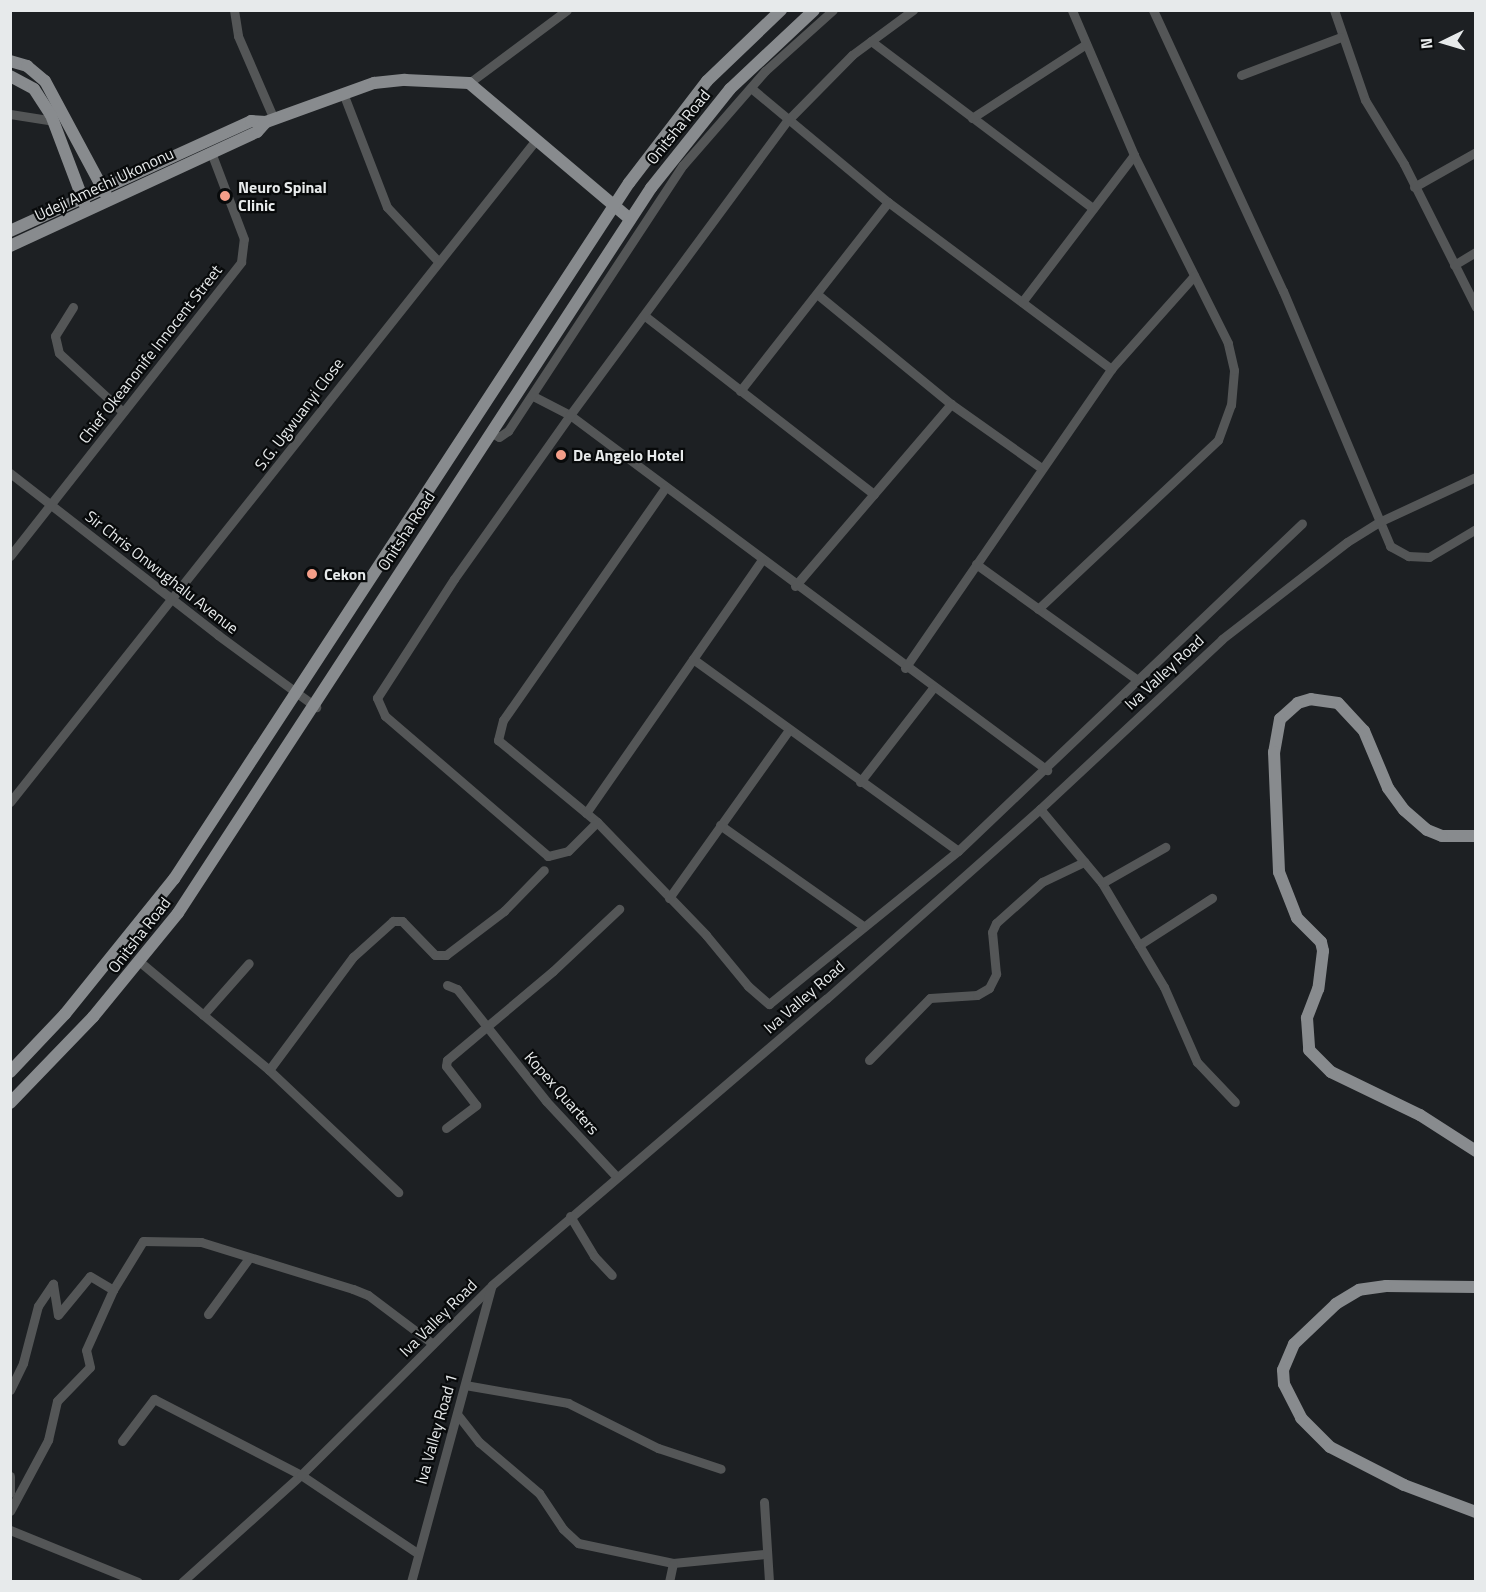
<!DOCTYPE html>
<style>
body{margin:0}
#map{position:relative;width:1486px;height:1592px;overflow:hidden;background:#1d2023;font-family:"Titillium Web",sans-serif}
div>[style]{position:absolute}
.minor>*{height:9px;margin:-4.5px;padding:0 4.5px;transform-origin:4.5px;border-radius:4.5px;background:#545657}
.major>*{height:12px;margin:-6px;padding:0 6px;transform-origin:6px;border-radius:6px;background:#888b8e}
.dots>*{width:16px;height:16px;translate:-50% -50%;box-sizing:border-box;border:3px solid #080a0b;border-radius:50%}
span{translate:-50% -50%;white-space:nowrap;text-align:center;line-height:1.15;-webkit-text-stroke:4.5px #080a0b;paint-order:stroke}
.street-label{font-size:16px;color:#e7eaeb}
.poi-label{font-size:16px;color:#e7eaeb;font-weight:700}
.left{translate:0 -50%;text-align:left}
.frame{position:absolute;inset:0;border:12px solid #e7eaeb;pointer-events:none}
.north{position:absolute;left:1414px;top:12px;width:60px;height:60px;-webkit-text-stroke:4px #080a0b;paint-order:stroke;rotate:265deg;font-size:16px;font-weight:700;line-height:24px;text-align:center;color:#e7eaeb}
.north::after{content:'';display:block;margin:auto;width:21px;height:27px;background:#e7eaeb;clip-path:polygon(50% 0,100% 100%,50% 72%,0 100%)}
</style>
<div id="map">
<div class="minor">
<i style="left:234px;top:10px;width:26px;rotate:81deg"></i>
<i style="left:238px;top:36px;width:90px;rotate:66.6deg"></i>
<i style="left:1153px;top:10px;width:310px;rotate:65.2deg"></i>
<i style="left:1283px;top:291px;width:277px;rotate:67.2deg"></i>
<i style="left:1390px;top:546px;width:21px;rotate:29deg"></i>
<i style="left:1408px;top:556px;width:21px;rotate:3deg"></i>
<i style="left:1429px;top:557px;width:55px;rotate:-30.8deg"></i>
<i style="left:1334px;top:10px;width:95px;rotate:71deg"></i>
<i style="left:1365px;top:100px;width:75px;rotate:58.6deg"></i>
<i style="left:1404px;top:164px;width:160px;rotate:63.3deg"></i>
<i style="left:871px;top:41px;width:278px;rotate:37deg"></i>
<i style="left:1241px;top:75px;width:107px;rotate:-20.8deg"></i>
<i style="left:469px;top:83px;width:122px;rotate:-36.7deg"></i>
<i style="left:751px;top:88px;width:178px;rotate:39.8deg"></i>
<i style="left:888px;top:202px;width:279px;rotate:36.8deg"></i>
<i style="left:343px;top:93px;width:122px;rotate:68.9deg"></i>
<i style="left:387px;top:207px;width:73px;rotate:46.7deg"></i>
<i style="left:10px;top:114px;width:45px;rotate:9deg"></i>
<i style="left:972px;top:118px;width:136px;rotate:-33deg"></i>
<i style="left:1414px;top:187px;width:71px;rotate:-29.4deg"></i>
<i style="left:1454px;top:265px;width:26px;rotate:-31deg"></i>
<i style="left:817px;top:294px;width:173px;rotate:39.4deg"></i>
<i style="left:951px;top:404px;width:109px;rotate:35.3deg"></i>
<i style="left:1022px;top:302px;width:185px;rotate:-52.7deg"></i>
<i style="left:73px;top:307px;width:34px;rotate:122deg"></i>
<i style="left:55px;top:336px;width:17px;rotate:77deg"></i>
<i style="left:59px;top:353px;width:87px;rotate:42.7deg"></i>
<i style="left:645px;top:316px;width:290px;rotate:37.9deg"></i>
<i style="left:740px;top:391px;width:240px;rotate:-51.9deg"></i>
<i style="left:533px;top:396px;width:42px;rotate:27.2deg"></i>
<i style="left:570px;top:415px;width:595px;rotate:36.66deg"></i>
<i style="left:490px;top:432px;width:10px;rotate:29deg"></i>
<i style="left:499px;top:437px;width:11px;rotate:-34deg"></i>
<i style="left:508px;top:431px;width:318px;rotate:-56.7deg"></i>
<i style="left:683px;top:165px;width:125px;rotate:-48.9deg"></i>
<i style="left:765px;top:71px;width:91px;rotate:-41.9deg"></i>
<i style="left:10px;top:473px;width:264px;rotate:37.9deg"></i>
<i style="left:218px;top:635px;width:122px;rotate:36.3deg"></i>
<i style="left:665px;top:488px;width:283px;rotate:124.9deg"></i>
<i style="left:503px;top:720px;width:21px;rotate:104deg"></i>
<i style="left:498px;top:740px;width:129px;rotate:39.6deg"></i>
<i style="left:597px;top:822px;width:157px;rotate:46deg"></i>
<i style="left:706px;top:935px;width:66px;rotate:50.5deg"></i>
<i style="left:748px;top:986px;width:28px;rotate:41deg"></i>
<i style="left:769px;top:1004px;width:243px;rotate:-39deg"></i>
<i style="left:958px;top:851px;width:475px;rotate:-43.6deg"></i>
<i style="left:10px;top:556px;width:374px;rotate:-51.8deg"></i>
<i style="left:241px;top:262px;width:23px;rotate:-83deg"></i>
<i style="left:244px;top:239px;width:93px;rotate:-110.8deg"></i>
<i style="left:976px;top:564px;width:197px;rotate:35.7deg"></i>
<i style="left:795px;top:586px;width:240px;rotate:-49.4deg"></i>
<i style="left:1038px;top:609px;width:247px;rotate:-43.2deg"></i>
<i style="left:1218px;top:440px;width:37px;rotate:-70deg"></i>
<i style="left:1231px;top:405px;width:35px;rotate:-85deg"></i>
<i style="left:1234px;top:370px;width:28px;rotate:-103deg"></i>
<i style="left:1228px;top:343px;width:210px;rotate:-116.6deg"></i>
<i style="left:1134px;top:155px;width:158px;rotate:-113.2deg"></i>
<i style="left:693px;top:659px;width:327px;rotate:35.9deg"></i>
<i style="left:905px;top:668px;width:363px;rotate:-55.4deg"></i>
<i style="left:1111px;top:369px;width:125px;rotate:-48.3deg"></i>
<i style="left:860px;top:782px;width:119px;rotate:-52.2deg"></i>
<i style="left:10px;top:802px;width:844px;rotate:-51.54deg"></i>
<i style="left:1040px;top:809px;width:97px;rotate:50deg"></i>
<i style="left:1102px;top:883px;width:121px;rotate:59.2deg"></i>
<i style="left:1164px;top:987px;width:82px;rotate:66.3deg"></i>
<i style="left:1197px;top:1062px;width:55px;rotate:46.5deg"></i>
<i style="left:586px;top:813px;width:307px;rotate:-55.2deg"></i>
<i style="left:597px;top:822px;width:41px;rotate:135deg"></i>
<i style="left:568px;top:851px;width:21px;rotate:166deg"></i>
<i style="left:548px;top:856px;width:215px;rotate:-139.3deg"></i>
<i style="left:385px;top:716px;width:20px;rotate:-114deg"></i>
<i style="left:377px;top:698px;width:142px;rotate:-57.1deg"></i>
<i style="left:454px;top:579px;width:201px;rotate:-54.7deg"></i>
<i style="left:570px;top:415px;width:365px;rotate:-53.6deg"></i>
<i style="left:787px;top:121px;width:93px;rotate:-45.4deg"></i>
<i style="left:852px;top:55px;width:76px;rotate:-36.4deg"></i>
<i style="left:720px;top:825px;width:175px;rotate:35.2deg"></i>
<i style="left:1102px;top:883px;width:73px;rotate:-29.7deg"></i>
<i style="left:669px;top:898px;width:205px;rotate:-54.5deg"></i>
<i style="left:1139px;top:945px;width:87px;rotate:-32.8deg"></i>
<i style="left:140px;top:962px;width:168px;rotate:39.9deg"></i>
<i style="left:269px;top:1070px;width:178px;rotate:43.4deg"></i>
<i style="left:447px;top:985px;width:11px;rotate:22deg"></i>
<i style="left:457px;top:989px;width:143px;rotate:51.5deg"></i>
<i style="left:546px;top:1101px;width:103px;rotate:47deg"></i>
<i style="left:203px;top:1015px;width:69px;rotate:-48.5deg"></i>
<i style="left:869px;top:1060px;width:87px;rotate:-45.5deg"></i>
<i style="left:930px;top:998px;width:47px;rotate:-3.7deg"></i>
<i style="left:977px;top:995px;width:14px;rotate:-30deg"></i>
<i style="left:989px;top:988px;width:16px;rotate:-63deg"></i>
<i style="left:996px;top:974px;width:42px;rotate:-95.4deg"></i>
<i style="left:992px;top:932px;width:10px;rotate:-66deg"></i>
<i style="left:996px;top:923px;width:62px;rotate:-41.7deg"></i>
<i style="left:1042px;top:882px;width:47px;rotate:-25.5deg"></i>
<i style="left:269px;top:1070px;width:141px;rotate:-53.4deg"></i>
<i style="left:353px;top:957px;width:54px;rotate:-42deg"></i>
<i style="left:393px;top:921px;width:9px"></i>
<i style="left:402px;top:921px;width:47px;rotate:45.9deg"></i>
<i style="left:435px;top:955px;width:11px"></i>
<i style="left:446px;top:955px;width:73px;rotate:-37.2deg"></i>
<i style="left:504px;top:911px;width:57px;rotate:-45.7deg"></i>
<i style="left:446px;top:1128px;width:38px;rotate:-37deg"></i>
<i style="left:476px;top:1105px;width:49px;rotate:-127.6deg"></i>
<i style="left:446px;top:1066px;width:6px;rotate:-81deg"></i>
<i style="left:447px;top:1060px;width:138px;rotate:-40deg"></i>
<i style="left:553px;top:971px;width:91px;rotate:-43.2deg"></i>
<i style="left:570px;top:1216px;width:47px;rotate:59deg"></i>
<i style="left:594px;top:1256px;width:26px;rotate:47deg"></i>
<i style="left:208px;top:1314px;width:69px;rotate:-53.8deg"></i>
<i style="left:465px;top:1385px;width:105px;rotate:9.9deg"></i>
<i style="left:568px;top:1403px;width:101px;rotate:26.6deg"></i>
<i style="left:658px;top:1448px;width:66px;rotate:18.4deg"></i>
<i style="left:10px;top:1390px;width:30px;rotate:-64deg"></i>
<i style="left:23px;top:1363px;width:59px;rotate:-75.3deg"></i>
<i style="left:38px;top:1306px;width:27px;rotate:-56deg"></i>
<i style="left:53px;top:1284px;width:31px;rotate:81deg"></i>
<i style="left:58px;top:1315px;width:50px;rotate:-50.6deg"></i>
<i style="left:90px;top:1276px;width:27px;rotate:31deg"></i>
<i style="left:113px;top:1290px;width:57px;rotate:-58.5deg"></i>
<i style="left:143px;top:1241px;width:58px;rotate:1deg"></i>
<i style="left:201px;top:1242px;width:159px;rotate:17.2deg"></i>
<i style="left:353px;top:1289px;width:16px;rotate:22deg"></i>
<i style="left:368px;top:1295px;width:81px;rotate:37deg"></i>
<i style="left:457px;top:1414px;width:36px;rotate:52deg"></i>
<i style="left:479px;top:1442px;width:79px;rotate:40.4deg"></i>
<i style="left:539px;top:1493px;width:43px;rotate:56.3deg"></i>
<i style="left:563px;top:1529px;width:21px;rotate:43deg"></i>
<i style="left:578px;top:1543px;width:97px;rotate:11.9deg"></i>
<i style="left:673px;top:1563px;width:92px;rotate:-5.6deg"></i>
<i style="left:122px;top:1441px;width:53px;rotate:-52.7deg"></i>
<i style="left:154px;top:1399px;width:165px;rotate:27.3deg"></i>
<i style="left:301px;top:1475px;width:140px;rotate:33.9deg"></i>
<i style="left:10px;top:1476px;width:17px;rotate:90deg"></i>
<i style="left:764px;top:1502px;width:80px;rotate:86.4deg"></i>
<i style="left:10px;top:1511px;width:81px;rotate:-61.8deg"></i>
<i style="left:48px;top:1440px;width:40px;rotate:-77deg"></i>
<i style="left:57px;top:1401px;width:47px;rotate:-45.9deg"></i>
<i style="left:90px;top:1367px;width:17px;rotate:-103deg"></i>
<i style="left:86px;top:1350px;width:66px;rotate:-65.8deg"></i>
<i style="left:10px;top:1530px;width:138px;rotate:22.1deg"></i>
<i style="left:182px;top:1582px;width:160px;rotate:-42deg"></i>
<i style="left:301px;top:1475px;width:269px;rotate:-44.8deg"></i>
<i style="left:492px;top:1285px;width:440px;rotate:-40.6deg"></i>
<i style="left:826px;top:999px;width:286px;rotate:-41.6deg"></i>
<i style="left:1040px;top:809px;width:249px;rotate:-43deg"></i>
<i style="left:1222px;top:639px;width:158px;rotate:-37.8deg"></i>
<i style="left:1347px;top:542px;width:38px;rotate:-32deg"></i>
<i style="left:1379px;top:522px;width:107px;rotate:-24.9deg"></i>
<i style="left:411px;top:1582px;width:306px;rotate:-74.8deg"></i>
<i style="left:669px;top:1582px;width:19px;rotate:-78deg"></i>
</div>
<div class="major">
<i style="left:10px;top:61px;width:18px;rotate:16deg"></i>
<i style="left:27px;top:66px;width:23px;rotate:40deg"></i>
<i style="left:45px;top:81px;width:129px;rotate:61.8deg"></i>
<i style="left:10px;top:76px;width:27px;rotate:28deg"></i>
<i style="left:34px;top:89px;width:31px;rotate:57deg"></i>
<i style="left:51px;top:115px;width:96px;rotate:69.3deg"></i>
<i style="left:10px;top:231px;width:265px;rotate:-24.5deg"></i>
<i style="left:251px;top:121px;width:15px;rotate:4deg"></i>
<i style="left:266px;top:122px;width:115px;rotate:-19.9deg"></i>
<i style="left:374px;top:83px;width:31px;rotate:-6deg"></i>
<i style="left:405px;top:80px;width:64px;rotate:2.7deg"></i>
<i style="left:469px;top:83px;width:211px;rotate:40.2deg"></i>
<i style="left:10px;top:246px;width:272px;rotate:-24.8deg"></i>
<i style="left:257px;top:132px;width:13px;rotate:-48deg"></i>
<i style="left:1476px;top:836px;width:34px;rotate:180deg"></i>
<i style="left:1442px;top:836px;width:16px;rotate:-158deg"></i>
<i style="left:1427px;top:830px;width:30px;rotate:-139deg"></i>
<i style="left:1404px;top:810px;width:27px;rotate:-126deg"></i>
<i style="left:1388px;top:788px;width:62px;rotate:-112.8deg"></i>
<i style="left:1364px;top:731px;width:38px;rotate:-133deg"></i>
<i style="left:1338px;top:703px;width:27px;rotate:-172deg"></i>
<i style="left:1311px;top:699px;width:14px;rotate:163deg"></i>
<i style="left:1298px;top:703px;width:24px;rotate:138deg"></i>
<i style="left:1280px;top:719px;width:34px;rotate:100deg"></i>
<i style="left:1274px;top:752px;width:120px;rotate:87.6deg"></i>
<i style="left:1279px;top:872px;width:49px;rotate:68.6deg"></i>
<i style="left:1297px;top:918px;width:34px;rotate:45deg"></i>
<i style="left:1321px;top:942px;width:9px;rotate:77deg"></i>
<i style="left:1323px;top:951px;width:38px;rotate:97deg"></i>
<i style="left:1318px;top:989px;width:31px;rotate:111deg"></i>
<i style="left:1307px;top:1018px;width:32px;rotate:86deg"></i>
<i style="left:1309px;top:1050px;width:31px;rotate:45deg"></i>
<i style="left:1331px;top:1072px;width:99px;rotate:25.8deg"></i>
<i style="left:1420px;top:1115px;width:67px;rotate:32.7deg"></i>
<i style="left:10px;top:1072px;width:80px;rotate:-46.5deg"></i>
<i style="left:65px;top:1014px;width:174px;rotate:-51.1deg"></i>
<i style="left:174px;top:879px;width:832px;rotate:-56.83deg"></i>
<i style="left:629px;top:183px;width:128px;rotate:-52.6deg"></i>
<i style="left:707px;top:81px;width:103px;rotate:-43.8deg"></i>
<i style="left:10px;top:1103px;width:120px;rotate:-46deg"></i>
<i style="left:93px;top:1017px;width:134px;rotate:-50.7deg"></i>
<i style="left:178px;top:913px;width:866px;rotate:-56.88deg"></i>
<i style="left:651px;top:188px;width:127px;rotate:-51.4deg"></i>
<i style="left:730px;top:89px;width:115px;rotate:-43.2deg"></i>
<i style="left:1476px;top:1287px;width:90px;rotate:-179.4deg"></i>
<i style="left:1386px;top:1286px;width:27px;rotate:172deg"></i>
<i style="left:1359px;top:1290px;width:27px;rotate:149deg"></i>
<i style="left:1336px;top:1304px;width:58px;rotate:136.4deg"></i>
<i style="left:1294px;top:1344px;width:28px;rotate:113deg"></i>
<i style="left:1283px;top:1370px;width:14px;rotate:86deg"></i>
<i style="left:1284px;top:1384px;width:38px;rotate:63deg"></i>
<i style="left:1301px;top:1418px;width:41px;rotate:45deg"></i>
<i style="left:1330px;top:1447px;width:83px;rotate:27.2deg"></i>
<i style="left:1404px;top:1485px;width:77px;rotate:20.6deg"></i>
</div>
<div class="dots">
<i style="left:225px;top:196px;background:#f49e89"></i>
<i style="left:561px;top:455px;background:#f49e89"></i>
<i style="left:312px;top:574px;background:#f49e89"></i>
</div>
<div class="street-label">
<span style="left:678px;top:127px;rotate:-51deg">Onitsha Road</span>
<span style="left:104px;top:184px;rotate:-25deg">Udeji Amechi Ukononu</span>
<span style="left:150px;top:354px;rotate:-52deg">Chief Okeanonife Innocent Street</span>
<span style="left:299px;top:414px;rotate:-53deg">S.G. Ugwuanyi Close</span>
<span style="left:406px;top:531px;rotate:-57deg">Onitsha Road</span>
<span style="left:162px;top:572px;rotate:38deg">Sir Chris Onwughalu Avenue</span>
<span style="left:1164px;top:672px;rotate:-43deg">Iva Valley Road</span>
<span style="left:139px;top:935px;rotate:-52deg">Onitsha Road</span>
<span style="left:804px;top:997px;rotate:-41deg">Iva Valley Road</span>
<span style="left:562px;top:1093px;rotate:49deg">Kopex Quarters</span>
<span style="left:438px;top:1318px;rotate:-45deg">Iva Valley Road</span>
<span style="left:436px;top:1429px;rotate:-74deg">Iva Valley Road 1</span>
</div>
<div class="poi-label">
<span class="left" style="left:238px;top:196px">Neuro Spinal<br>Clinic</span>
<span class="left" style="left:573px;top:455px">De Angelo Hotel</span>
<span class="left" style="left:324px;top:574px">Cekon</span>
</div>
<div class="frame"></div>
<div class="north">N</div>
</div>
